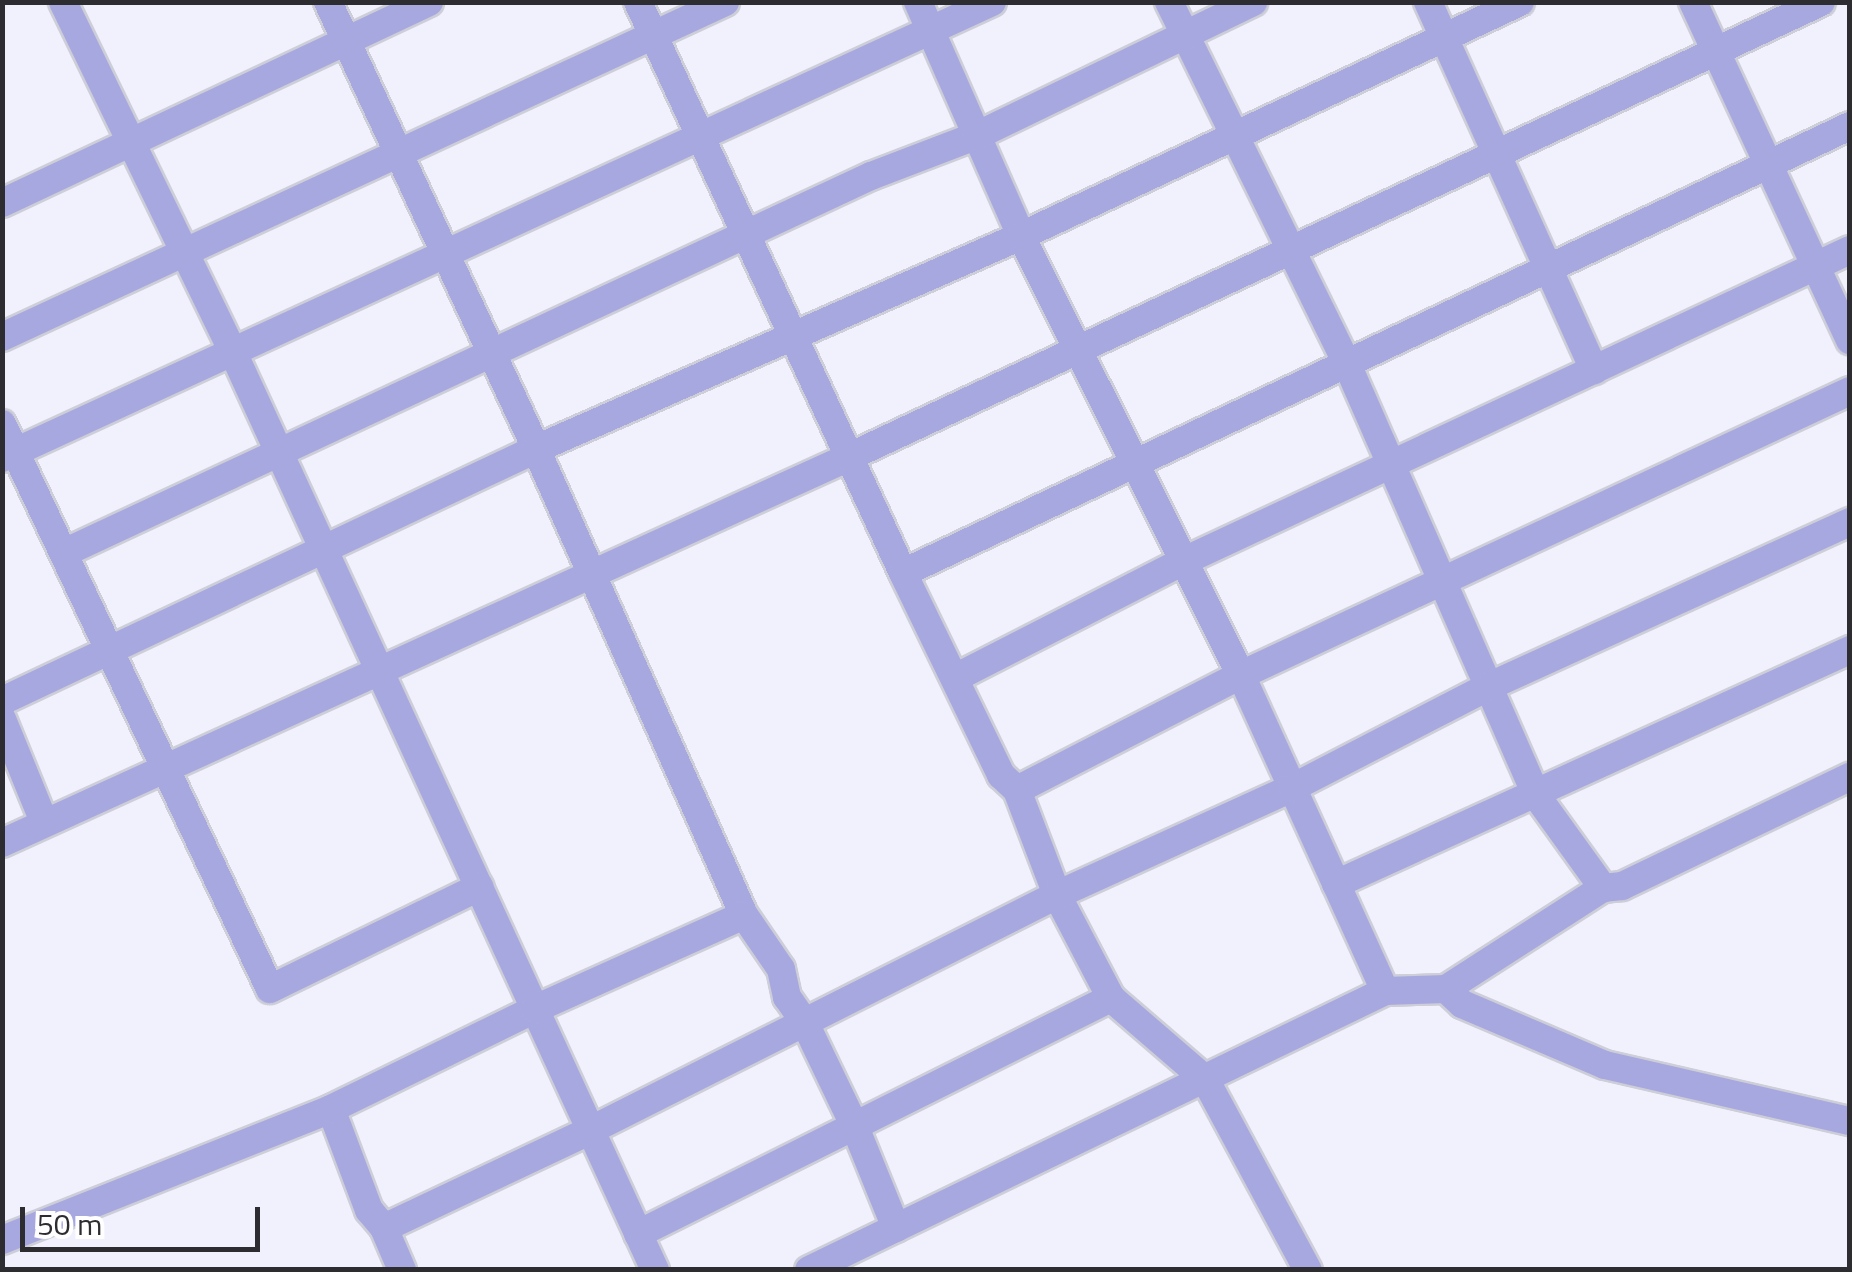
<!DOCTYPE html>
<html>
<head>
<meta charset="utf-8">
<style>
	body { margin:0 }
	#map { position:relative; width:1852px; height:1272px; overflow:hidden; background:#f0f1fd; font-family:"Titillium Web",sans-serif }
	div>[style] { position:absolute }
	.roads { filter:drop-shadow(2px 0 #cdced8) drop-shadow(-2px 0 #cdced8) drop-shadow(0 2px #cdced8) drop-shadow(0 -2px #cdced8) }
	.minor>* { height:28px; margin:-14px; padding:0 14px; transform-origin:14px; border-radius:14px; background:#a8a8e1 }
	.tertiary>* { height:28px; margin:-14px; padding:0 14px; transform-origin:14px; border-radius:14px; background:#a8a8e1 }
	span { translate:-50% -50%; white-space:nowrap; text-align:center; line-height:1.15; -webkit-text-stroke:9px #fff; paint-order:stroke }
	.frame { position:absolute; inset:0; border:5px solid #2d2d31; pointer-events:none }
	.scale { position:absolute; left:20px; top:1207px; width:240px; height:45px; box-sizing:border-box; border:5px solid #2d2d31; border-top:0; padding-left:12px; font-size:30px; line-height:35px; white-space:nowrap; color:#2d2d31; -webkit-text-stroke:8px #fff; paint-order:stroke }
</style>
</head>
<body>
<div id="map">
	<div class="roads">
		<div class="minor">
			<i style="left:63px;top:2px;width:387px;rotate:64.1deg"></i>
			<i style="left:232px;top:350px;width:1013px;rotate:65.31deg"></i>
			<i style="left:328px;top:2px;width:493px;rotate:65deg"></i>
			<i style="left:536px;top:449px;width:510px;rotate:65.95deg"></i>
			<i style="left:744px;top:915px;width:65px;rotate:55.6deg"></i>
			<i style="left:781px;top:969px;width:29px;rotate:78deg"></i>
			<i style="left:787px;top:997px;width:32px;rotate:55deg"></i>
			<i style="left:805px;top:1023px;width:115px;rotate:64.3deg"></i>
			<i style="left:855px;top:1127px;width:109px;rotate:67.9deg"></i>
			<i style="left:638px;top:2px;width:629px;rotate:65.1deg"></i>
			<i style="left:903px;top:573px;width:225px;rotate:64.1deg"></i>
			<i style="left:1001px;top:775px;width:22px;rotate:43deg"></i>
			<i style="left:1017px;top:790px;width:112px;rotate:69.1deg"></i>
			<i style="left:1057px;top:895px;width:116px;rotate:62.3deg"></i>
			<i style="left:1111px;top:998px;width:124px;rotate:40.8deg"></i>
			<i style="left:918px;top:2px;width:256px;rotate:66.2deg"></i>
			<i style="left:1021px;top:236px;width:491px;rotate:63.4deg"></i>
			<i style="left:1241px;top:675px;width:347px;rotate:65.5deg"></i>
			<i style="left:1169px;top:2px;width:403px;rotate:63.8deg"></i>
			<i style="left:1347px;top:364px;width:471px;rotate:66.3deg"></i>
			<i style="left:1536px;top:795px;width:115px;rotate:54.2deg"></i>
			<i style="left:1428px;top:2px;width:404px;rotate:65.7deg"></i>
			<i style="left:1693px;top:2px;width:373px;rotate:65.1deg"></i>
			<i style="left:2px;top:203px;width:472px;rotate:-25.2deg"></i>
			<i style="left:2px;top:337px;width:797px;rotate:-24.86deg"></i>
			<i style="left:2px;top:424px;width:625px;rotate:64.62deg"></i>
			<i style="left:270px;top:989px;width:233px;rotate:-26deg"></i>
			<i style="left:2px;top:458px;width:1090px;rotate:-24.73deg"></i>
			<i style="left:66px;top:552px;width:888px;rotate:-25.04deg"></i>
			<i style="left:871px;top:176px;width:112px;rotate:-20.9deg"></i>
			<i style="left:976px;top:136px;width:308px;rotate:-25.8deg"></i>
			<i style="left:903px;top:573px;width:1047px;rotate:-25.27deg"></i>
			<i style="left:957px;top:677px;width:255px;rotate:-27.1deg"></i>
			<i style="left:1184px;top:561px;width:735px;rotate:-25.03deg"></i>
			<i style="left:2px;top:701px;width:590px;rotate:-25.26deg"></i>
			<i style="left:536px;top:449px;width:530px;rotate:-23.71deg"></i>
			<i style="left:1021px;top:236px;width:551px;rotate:-25.12deg"></i>
			<i style="left:2px;top:719px;width:111px;rotate:67.8deg"></i>
			<i style="left:1017px;top:790px;width:252px;rotate:-27.2deg"></i>
			<i style="left:1241px;top:675px;width:672px;rotate:-25deg"></i>
			<i style="left:2px;top:843px;width:931px;rotate:-24.5deg"></i>
			<i style="left:849px;top:457px;width:1073px;rotate:-25.08deg"></i>
			<i style="left:1336px;top:884px;width:565px;rotate:-24.48deg"></i>
			<i style="left:1446px;top:989px;width:187px;rotate:-32.8deg"></i>
			<i style="left:1603px;top:888px;width:19px;rotate:-6deg"></i>
			<i style="left:1622px;top:886px;width:253px;rotate:-25.6deg"></i>
			<i style="left:331px;top:1109px;width:108px;rotate:69.4deg"></i>
			<i style="left:369px;top:1210px;width:23px;rotate:50deg"></i>
			<i style="left:384px;top:1228px;width:46px;rotate:66.8deg"></i>
			<i style="left:384px;top:1228px;width:231px;rotate:-25.3deg"></i>
			<i style="left:593px;top:1129px;width:520px;rotate:-26.76deg"></i>
			<i style="left:1057px;top:895px;width:258px;rotate:-24.5deg"></i>
			<i style="left:1292px;top:788px;width:223px;rotate:-27.3deg"></i>
			<i style="left:1490px;top:686px;width:396px;rotate:-24.5deg"></i>
			<i style="left:638px;top:1234px;width:529px;rotate:-26.52deg"></i>
			<i style="left:2px;top:1240px;width:354px;rotate:-21.7deg"></i>
			<i style="left:331px;top:1109px;width:227px;rotate:-26.1deg"></i>
			<i style="left:535px;top:1009px;width:229px;rotate:-24.2deg"></i>
		</div>
		<div class="tertiary">
			<i style="left:1205px;top:1079px;width:217px;rotate:61.7deg"></i>
			<i style="left:809px;top:1270px;width:640px;rotate:-25.84deg"></i>
			<i style="left:1385px;top:991px;width:61px;rotate:-1.9deg"></i>
			<i style="left:1446px;top:989px;width:22px;rotate:43deg"></i>
			<i style="left:1462px;top:1004px;width:155px;rotate:23.1deg"></i>
			<i style="left:1605px;top:1065px;width:251px;rotate:12.9deg"></i>
		</div>
	</div>
	<div class="frame"></div>
	<div class="scale">50 m</div>
</div>
</body>
</html>
